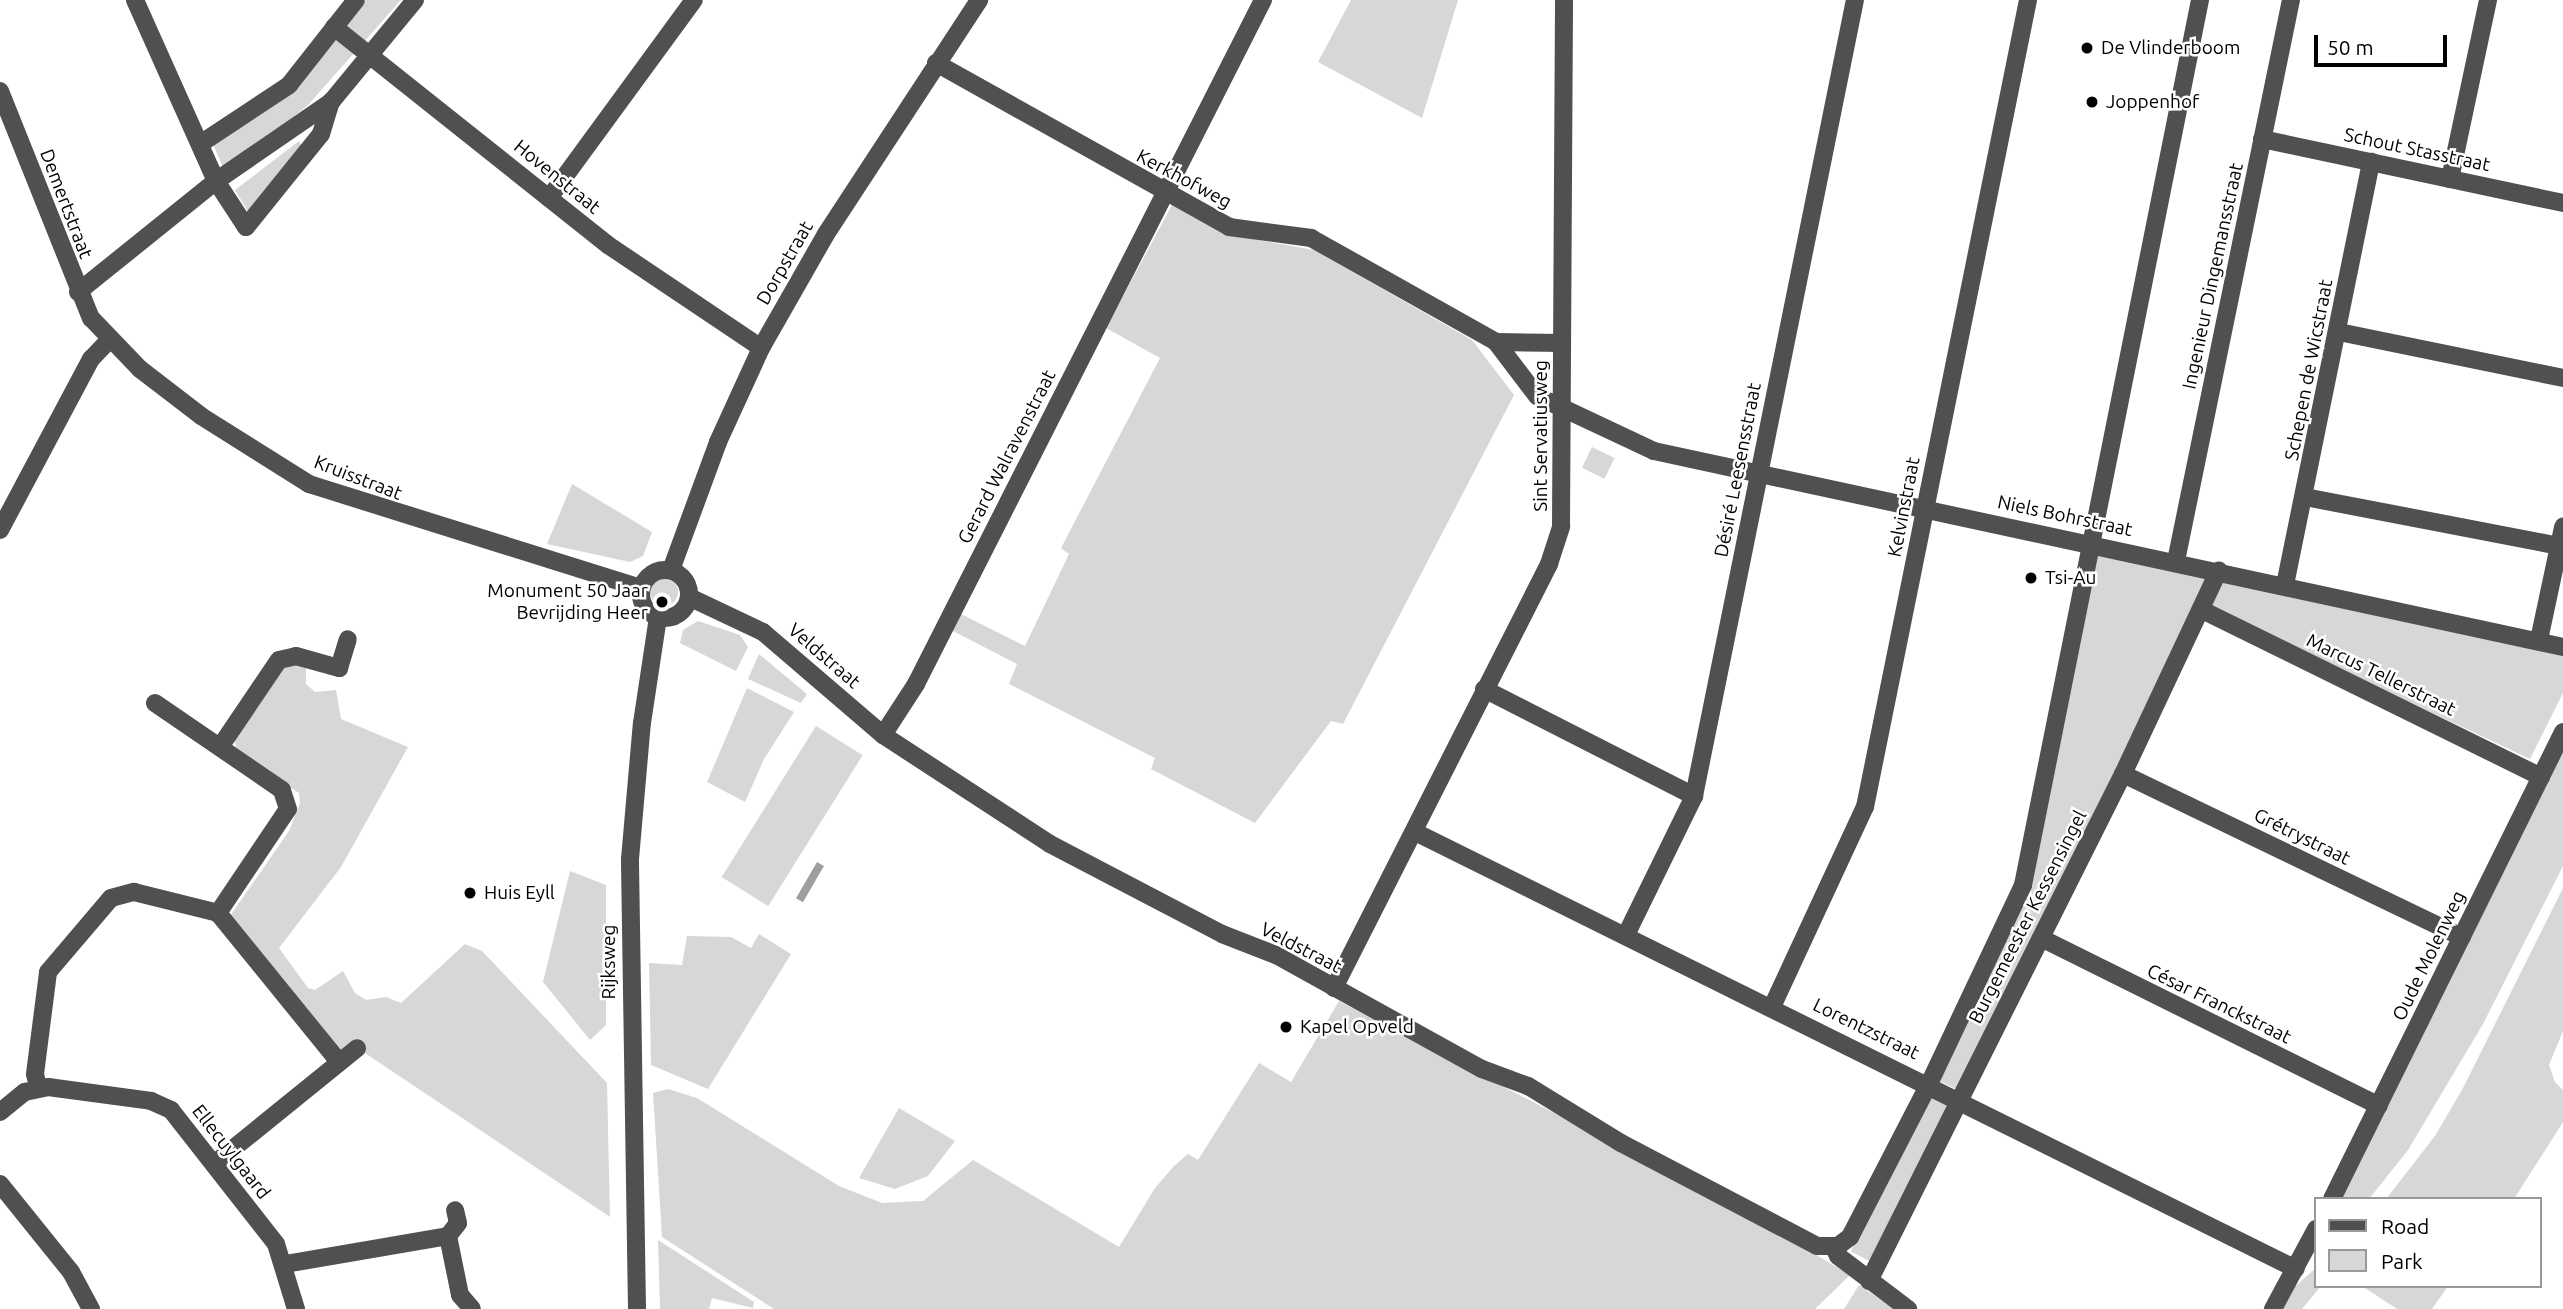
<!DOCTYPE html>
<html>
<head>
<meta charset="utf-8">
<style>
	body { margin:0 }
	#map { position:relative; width:2563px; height:1309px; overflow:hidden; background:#fff; font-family:Ubuntu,sans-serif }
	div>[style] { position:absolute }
	.green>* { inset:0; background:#d7d7d7; transform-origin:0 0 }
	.round { border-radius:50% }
	.water>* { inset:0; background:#9e9e9e; transform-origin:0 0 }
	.minor>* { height:18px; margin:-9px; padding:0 9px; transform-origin:9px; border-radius:9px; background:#505050 }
	.minor>.ring { margin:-9px; padding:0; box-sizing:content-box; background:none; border:18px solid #505050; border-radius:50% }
	.dots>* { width:19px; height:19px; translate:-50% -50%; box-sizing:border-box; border:4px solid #fff; border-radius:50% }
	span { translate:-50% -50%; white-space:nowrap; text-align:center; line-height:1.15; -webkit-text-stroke:5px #fff; paint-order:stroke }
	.poi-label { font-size:19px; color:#000 }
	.left { translate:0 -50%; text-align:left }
	.right { translate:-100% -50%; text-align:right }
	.street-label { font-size:19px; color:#000 }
	.legend { position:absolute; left:2314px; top:1197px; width:228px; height:91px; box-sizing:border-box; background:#fff; border:2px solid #999; margin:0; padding:9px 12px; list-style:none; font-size:21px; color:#000 }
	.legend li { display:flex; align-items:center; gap:14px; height:35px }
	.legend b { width:35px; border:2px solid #999 }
	.scale { position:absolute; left:2314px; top:35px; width:133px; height:32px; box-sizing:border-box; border:4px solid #000; border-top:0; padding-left:9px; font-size:21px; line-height:24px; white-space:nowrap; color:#000; -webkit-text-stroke:5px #fff; paint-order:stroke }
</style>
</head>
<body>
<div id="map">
	<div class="green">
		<i style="clip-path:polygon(366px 0,401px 0,308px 105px,230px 168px,222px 165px,213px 144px,258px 116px,293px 86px)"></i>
		<i style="clip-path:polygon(1351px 0,1458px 0,1422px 118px,1318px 62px)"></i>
		<i style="clip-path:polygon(299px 141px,302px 146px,249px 213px,235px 190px)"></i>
		<i style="clip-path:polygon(1172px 205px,1227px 234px,1314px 250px,1472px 340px,1514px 395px,1343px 724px,1331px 721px,1255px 823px,1151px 769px,1155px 758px,1009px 684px,1017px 664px,951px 630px,959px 613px,1025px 646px,1069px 554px,1061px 548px,1160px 358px,1106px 328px)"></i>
		<i style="left:1592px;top:447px;width:25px;height:23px;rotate:26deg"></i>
		<i style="clip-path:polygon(572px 484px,652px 532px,643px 556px,630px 562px,547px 544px)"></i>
		<i style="clip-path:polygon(2096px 551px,2210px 576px,1958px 1090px,1937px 1080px,2011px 929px)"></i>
		<i class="round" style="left:650px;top:578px;width:28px;height:28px"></i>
		<i style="clip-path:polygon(2223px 579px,2563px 653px,2563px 693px,2530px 759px,2211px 608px)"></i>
		<i style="clip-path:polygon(698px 621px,740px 635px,748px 647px,736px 671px,680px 643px,683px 630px)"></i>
		<i style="clip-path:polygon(759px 654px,807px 694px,801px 703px,748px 679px)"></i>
		<i style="clip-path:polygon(287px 663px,306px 666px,306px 684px,315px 692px,336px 690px,341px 719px,408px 747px,341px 867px,279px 948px,308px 988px,315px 990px,343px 971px,355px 993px,366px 1000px,386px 997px,401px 1003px,465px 944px,482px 951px,607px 1083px,610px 1217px,353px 1045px,339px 1051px,230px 916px,289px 831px,300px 803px,299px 793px,238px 753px,234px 740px)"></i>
		<i style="clip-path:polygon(747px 688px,794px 712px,764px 759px,745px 802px,707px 782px)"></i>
		<i style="left:816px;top:726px;width:55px;height:178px;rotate:32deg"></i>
		<i style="clip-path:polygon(2563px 744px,2563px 866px,2483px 1024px,2408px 1150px,2369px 1199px,2335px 1199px)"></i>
		<i style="clip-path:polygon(570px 871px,606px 885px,606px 1025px,590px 1040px,543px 982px)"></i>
		<i style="clip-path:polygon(2563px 888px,2563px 1031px,2549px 1065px,2555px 1082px,2563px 1090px,2563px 1122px,2514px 1199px,2386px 1199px,2435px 1136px,2463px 1088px)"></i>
		<i style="clip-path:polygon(759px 934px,791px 954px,708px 1089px,651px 1065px,649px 963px,682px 965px,687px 936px,731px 937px,751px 948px)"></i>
		<i style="clip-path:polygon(1339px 1001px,1748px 1214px,1850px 1275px,1815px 1309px,774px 1309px,662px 1237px,653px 1093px,668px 1089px,697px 1098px,839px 1186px,882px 1203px,923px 1201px,973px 1160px,1119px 1247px,1155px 1188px,1174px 1166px,1188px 1154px,1198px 1160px,1259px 1063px,1291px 1082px)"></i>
		<i style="left:1932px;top:1092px;width:22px;height:179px;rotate:27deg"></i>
		<i style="clip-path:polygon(899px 1108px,955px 1141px,928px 1176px,895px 1189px,859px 1178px)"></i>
		<i style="clip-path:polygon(658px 1240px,754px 1302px,753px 1308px,712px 1298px,709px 1309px,660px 1309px)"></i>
		<i style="clip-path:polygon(2316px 1268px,2316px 1286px,2321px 1286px,2302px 1309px,2280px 1309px,2293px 1288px)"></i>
		<i style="clip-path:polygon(1859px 1285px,1894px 1309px,1844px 1309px)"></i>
		<i style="clip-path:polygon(2362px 1286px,2448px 1286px,2432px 1309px,2397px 1309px)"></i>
	</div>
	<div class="water">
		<i style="left:817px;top:862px;width:8px;height:42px;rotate:30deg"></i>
	</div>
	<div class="minor">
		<i style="left:135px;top:0;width:198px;rotate:65.9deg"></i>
		<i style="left:216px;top:181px;width:55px;rotate:56.9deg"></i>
		<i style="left:246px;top:227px;width:119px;rotate:-51.1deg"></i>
		<i style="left:321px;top:134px;width:34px;rotate:-73deg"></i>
		<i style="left:334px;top:27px;width:350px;rotate:38.5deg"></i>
		<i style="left:608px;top:245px;width:184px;rotate:33.9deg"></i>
		<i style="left:936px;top:63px;width:336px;rotate:29.2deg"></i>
		<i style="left:1229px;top:227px;width:83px;rotate:7.6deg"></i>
		<i style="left:1311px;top:238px;width:212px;rotate:29.3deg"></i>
		<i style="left:1496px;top:342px;width:68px;rotate:52.8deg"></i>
		<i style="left:1537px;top:396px;width:129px;rotate:25.2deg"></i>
		<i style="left:1654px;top:451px;width:930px;rotate:12.17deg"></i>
		<i style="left:0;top:91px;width:245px;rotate:68.2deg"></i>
		<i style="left:91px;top:318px;width:71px;rotate:46.1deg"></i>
		<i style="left:140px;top:369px;width:77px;rotate:37.6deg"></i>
		<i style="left:201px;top:416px;width:128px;rotate:32.2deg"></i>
		<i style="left:309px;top:484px;width:348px;rotate:17.4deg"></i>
		<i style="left:2262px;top:139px;width:308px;rotate:12deg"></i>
		<i style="left:200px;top:144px;width:107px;rotate:-33.5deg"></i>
		<i style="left:289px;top:85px;width:108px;rotate:-51.8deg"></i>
		<i style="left:2450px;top:179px;width:183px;rotate:-78deg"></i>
		<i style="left:549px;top:198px;width:245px;rotate:-53.8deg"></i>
		<i style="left:78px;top:292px;width:177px;rotate:-38.8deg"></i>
		<i style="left:216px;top:181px;width:140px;rotate:-34.5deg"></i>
		<i style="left:331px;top:102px;width:132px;rotate:-50.5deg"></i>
		<i style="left:2339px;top:332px;width:229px;rotate:11.6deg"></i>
		<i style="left:1496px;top:342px;width:66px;rotate:0.9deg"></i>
		<i style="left:2305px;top:497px;width:259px;rotate:10.9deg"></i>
		<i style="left:0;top:530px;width:194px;rotate:-62deg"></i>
		<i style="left:91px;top:359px;width:28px;rotate:-46deg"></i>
		<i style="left:2176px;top:561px;width:573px;rotate:-78.42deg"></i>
		<i class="ring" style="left:641px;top:570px;width:30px;height:30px"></i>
		<i style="left:671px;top:570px;width:136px;rotate:-69.8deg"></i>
		<i style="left:718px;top:442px;width:103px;rotate:-65.4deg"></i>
		<i style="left:761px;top:348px;width:131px;rotate:-60.3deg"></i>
		<i style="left:826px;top:234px;width:280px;rotate:-56.8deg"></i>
		<i style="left:2285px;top:585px;width:432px;rotate:-78.5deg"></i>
		<i style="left:689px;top:597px;width:82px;rotate:25.3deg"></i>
		<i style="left:763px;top:632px;width:158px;rotate:40.6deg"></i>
		<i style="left:883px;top:735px;width:199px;rotate:33.1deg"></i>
		<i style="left:1050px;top:844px;width:194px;rotate:27.6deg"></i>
		<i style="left:1222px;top:934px;width:58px;rotate:21.3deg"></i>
		<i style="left:1276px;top:955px;width:235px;rotate:29deg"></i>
		<i style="left:1482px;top:1069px;width:49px;rotate:20.3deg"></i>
		<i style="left:1528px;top:1086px;width:109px;rotate:31.5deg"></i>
		<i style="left:1621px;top:1143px;width:221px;rotate:27.7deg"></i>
		<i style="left:1817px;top:1246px;width:21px"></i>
		<i style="left:1838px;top:1246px;width:15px;rotate:-37deg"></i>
		<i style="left:1850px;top:1237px;width:172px;rotate:-62.7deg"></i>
		<i style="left:1929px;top:1084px;width:220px;rotate:-64.7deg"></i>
		<i style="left:2023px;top:885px;width:903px;rotate:-78.69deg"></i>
		<i style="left:2202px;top:610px;width:378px;rotate:26.2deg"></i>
		<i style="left:2539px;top:640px;width:116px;rotate:-78deg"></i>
		<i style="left:1484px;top:689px;width:236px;rotate:27deg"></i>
		<i style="left:883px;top:735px;width:61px;rotate:-57.1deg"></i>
		<i style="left:916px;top:684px;width:767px;rotate:-63.1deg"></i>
		<i style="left:220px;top:747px;width:105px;rotate:-55.9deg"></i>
		<i style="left:279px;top:660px;width:17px;rotate:-13deg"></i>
		<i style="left:296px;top:656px;width:45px;rotate:15.6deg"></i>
		<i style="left:339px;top:668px;width:30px;rotate:-73deg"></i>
		<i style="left:2123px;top:774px;width:376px;rotate:25.7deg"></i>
		<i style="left:1415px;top:832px;width:983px;rotate:26.38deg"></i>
		<i style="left:218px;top:913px;width:192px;rotate:50.9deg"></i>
		<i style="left:1626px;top:935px;width:155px;rotate:-63.9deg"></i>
		<i style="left:1694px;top:796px;width:812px;rotate:-78.57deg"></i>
		<i style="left:2041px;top:938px;width:377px;rotate:26.4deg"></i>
		<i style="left:1334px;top:988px;width:475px;rotate:-63.1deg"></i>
		<i style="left:1549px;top:564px;width:40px;rotate:-72deg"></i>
		<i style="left:1561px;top:526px;width:526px;rotate:-89.67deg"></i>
		<i style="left:1772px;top:1007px;width:221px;rotate:-65.1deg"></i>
		<i style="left:1865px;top:807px;width:823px;rotate:-78.58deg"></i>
		<i style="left:38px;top:1087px;width:13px;rotate:-103deg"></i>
		<i style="left:35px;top:1074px;width:103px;rotate:-82.7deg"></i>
		<i style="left:48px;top:972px;width:97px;rotate:-49.6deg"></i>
		<i style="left:111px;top:898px;width:24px;rotate:-15deg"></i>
		<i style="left:134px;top:892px;width:87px;rotate:14deg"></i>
		<i style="left:218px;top:913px;width:125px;rotate:-56.1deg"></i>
		<i style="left:288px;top:809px;width:20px;rotate:-108deg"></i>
		<i style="left:282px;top:790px;width:154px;rotate:-145.6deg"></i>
		<i style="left:0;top:1112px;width:32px;rotate:-39deg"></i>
		<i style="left:25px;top:1092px;width:24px;rotate:-12deg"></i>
		<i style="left:48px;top:1087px;width:104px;rotate:7.7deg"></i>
		<i style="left:151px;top:1101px;width:22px;rotate:24deg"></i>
		<i style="left:171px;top:1110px;width:170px;rotate:51.9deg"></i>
		<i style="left:276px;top:1244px;width:68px;rotate:72.9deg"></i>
		<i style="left:214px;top:1164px;width:184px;rotate:-39deg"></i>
		<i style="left:0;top:1184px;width:113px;rotate:51.1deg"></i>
		<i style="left:71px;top:1272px;width:42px;rotate:61.6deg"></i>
		<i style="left:2332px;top:1199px;width:521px;rotate:-63.68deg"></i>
		<i style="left:448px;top:1236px;width:16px;rotate:-52deg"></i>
		<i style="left:458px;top:1223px;width:13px;rotate:-103deg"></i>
		<i style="left:1834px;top:1248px;width:9px;rotate:63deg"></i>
		<i style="left:1838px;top:1256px;width:88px;rotate:37.1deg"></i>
		<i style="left:285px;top:1264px;width:165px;rotate:-9.7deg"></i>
		<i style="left:448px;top:1236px;width:60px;rotate:78.5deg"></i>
		<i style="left:460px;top:1295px;width:18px;rotate:49deg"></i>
		<i style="left:1869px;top:1281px;width:567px;rotate:-63.39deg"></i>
		<i style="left:2123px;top:774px;width:225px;rotate:-64.8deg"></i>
		<i style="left:637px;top:1309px;width:450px;rotate:-90.9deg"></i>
		<i style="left:630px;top:859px;width:137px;rotate:-85deg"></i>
		<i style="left:642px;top:723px;width:107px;rotate:-81.4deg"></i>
		<i style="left:2273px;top:1309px;width:91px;rotate:-61.7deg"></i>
	</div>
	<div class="dots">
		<i style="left:2087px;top:48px;background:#000"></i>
		<i style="left:2092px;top:102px;background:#000"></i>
		<i style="left:2031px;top:578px;background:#000"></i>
		<i style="left:662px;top:602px;background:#000"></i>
		<i style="left:470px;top:893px;background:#000"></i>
		<i style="left:1286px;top:1027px;background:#000"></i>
	</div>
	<div class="poi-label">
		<span class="left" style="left:2101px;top:48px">De Vlinderboom</span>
		<span class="left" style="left:2106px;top:102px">Joppenhof</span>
		<span class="left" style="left:2045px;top:578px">Tsi-Au</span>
		<span class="right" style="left:648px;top:602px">Monument 50 Jaar<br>Bevrijding Heer</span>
		<span class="left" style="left:484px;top:893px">Huis Eyll</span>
		<span class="left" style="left:1300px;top:1027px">Kapel Opveld</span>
	</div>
	<div class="street-label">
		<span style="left:2417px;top:150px;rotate:12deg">Schout Stasstraat</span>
		<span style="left:557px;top:177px;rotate:39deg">Hovenstraat</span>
		<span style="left:1184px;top:179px;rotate:28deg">Kerkhofweg</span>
		<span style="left:66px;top:204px;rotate:69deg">Demertstraat</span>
		<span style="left:785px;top:263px;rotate:-60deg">Dorpstraat</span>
		<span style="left:2213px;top:276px;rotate:-78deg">Ingenieur Dingemansstraat</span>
		<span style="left:2309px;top:370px;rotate:-79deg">Schepen de Wicstraat</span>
		<span style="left:1541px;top:436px;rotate:-90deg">Sint Servatiusweg</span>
		<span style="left:1007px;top:457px;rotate:-63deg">Gerard Walravenstraat</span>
		<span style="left:1738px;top:470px;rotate:-79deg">Désiré Leesensstraat</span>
		<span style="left:358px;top:478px;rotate:21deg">Kruisstraat</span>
		<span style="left:1904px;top:507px;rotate:-79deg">Kelvinstraat</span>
		<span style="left:2065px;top:516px;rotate:12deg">Niels Bohrstraat</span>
		<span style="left:824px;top:656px;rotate:41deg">Veldstraat</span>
		<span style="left:2381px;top:675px;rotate:26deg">Marcus Tellerstraat</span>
		<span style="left:2302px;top:837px;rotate:26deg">Grétrystraat</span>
		<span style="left:2028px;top:917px;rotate:-63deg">Burgemeester Kessensingel</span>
		<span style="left:1301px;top:948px;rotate:27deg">Veldstraat</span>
		<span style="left:2429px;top:956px;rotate:-64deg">Oude Molenweg</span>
		<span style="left:609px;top:962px;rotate:-90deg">Rijksweg</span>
		<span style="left:2219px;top:1004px;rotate:26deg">César Franckstraat</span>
		<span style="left:1866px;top:1029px;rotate:26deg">Lorentzstraat</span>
		<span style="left:231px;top:1152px;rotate:52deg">Ellecuylgaard</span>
	</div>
	<ul class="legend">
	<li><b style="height:9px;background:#505050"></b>Road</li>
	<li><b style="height:19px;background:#d7d7d7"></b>Park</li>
	</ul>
	<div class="scale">50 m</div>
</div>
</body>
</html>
